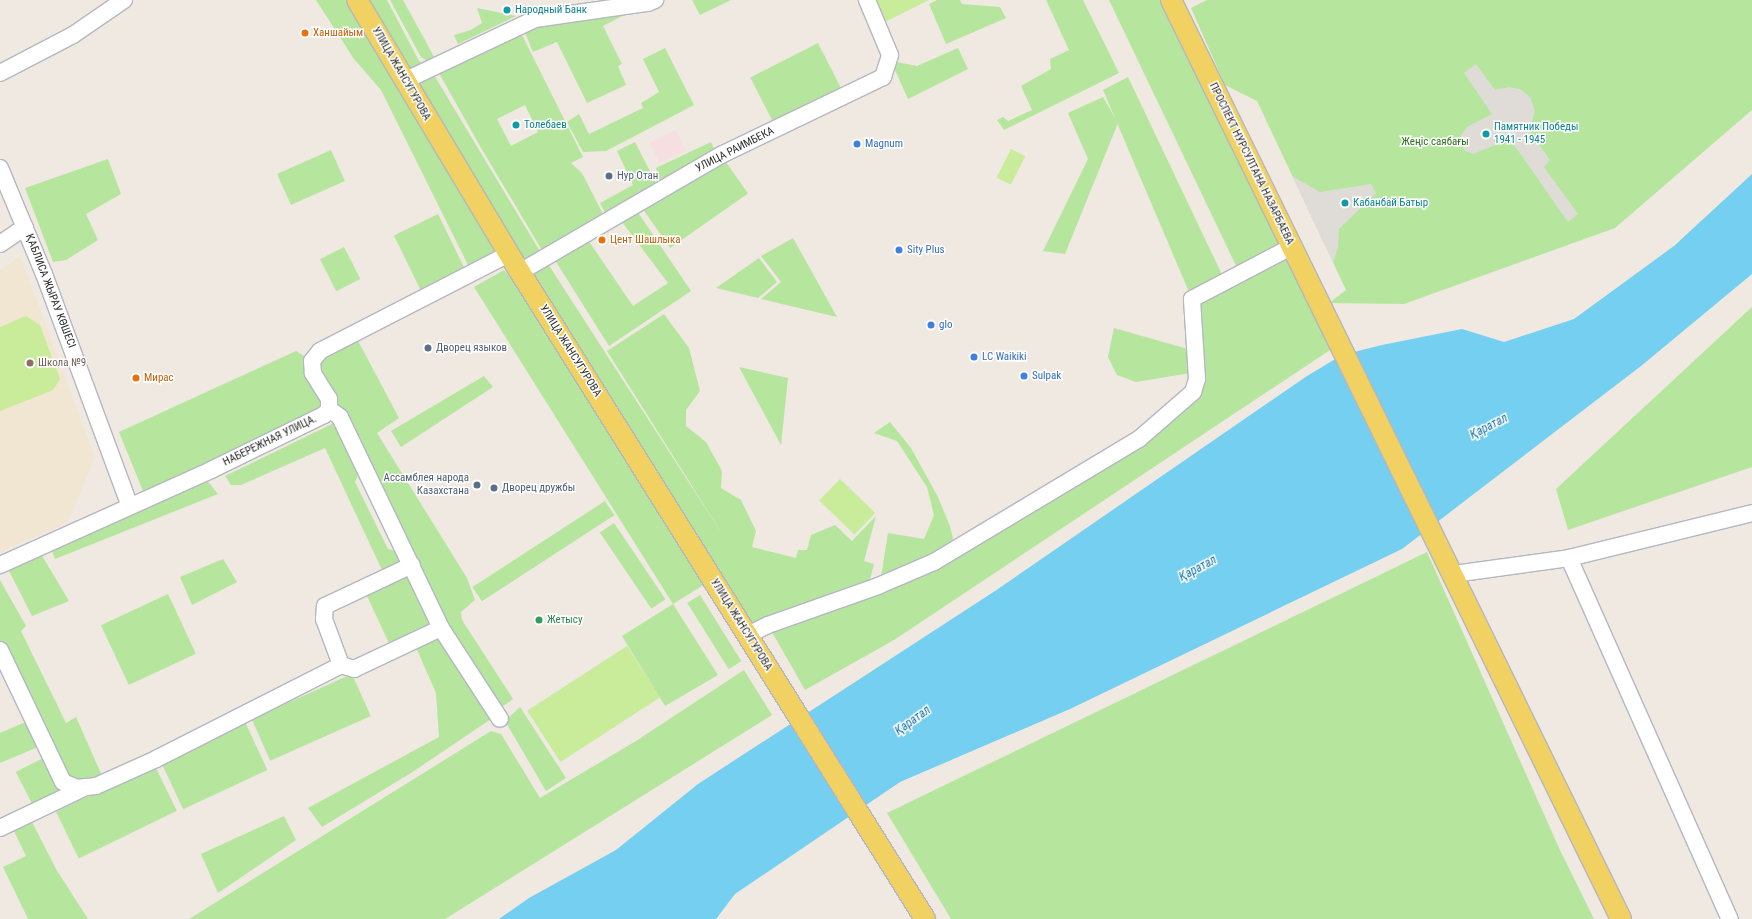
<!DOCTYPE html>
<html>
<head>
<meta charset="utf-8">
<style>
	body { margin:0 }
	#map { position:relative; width:1752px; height:919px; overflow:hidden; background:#efe9e1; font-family:"Roboto Condensed",sans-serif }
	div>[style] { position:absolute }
	.education>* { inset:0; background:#f0e6d1 }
	.medical>* { inset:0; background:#f5dfe0; transform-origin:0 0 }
	.green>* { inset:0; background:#b6e59e; transform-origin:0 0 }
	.pitch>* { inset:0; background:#c9ec9a; transform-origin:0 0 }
	.plaza>* { inset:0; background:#dfdcd8 }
	.water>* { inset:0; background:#75cff0 }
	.roads { filter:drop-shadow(1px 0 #b4b7c1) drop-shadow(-1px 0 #b4b7c1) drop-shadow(0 1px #b4b7c1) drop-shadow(0 -1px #b4b7c1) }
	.minor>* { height:16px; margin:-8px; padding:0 8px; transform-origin:8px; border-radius:8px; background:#fff }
	.major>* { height:20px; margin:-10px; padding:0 10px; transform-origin:10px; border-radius:10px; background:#f2d163 }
	.dots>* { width:11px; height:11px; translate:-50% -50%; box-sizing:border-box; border:2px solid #fff; border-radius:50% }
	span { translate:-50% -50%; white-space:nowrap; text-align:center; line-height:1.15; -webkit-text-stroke:3px #fff; paint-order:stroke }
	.culture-label { font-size:11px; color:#0d838f }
	.left { translate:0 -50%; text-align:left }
	.food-label { font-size:11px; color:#c56008 }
	.street-label { font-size:11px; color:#2e2e2e }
	.park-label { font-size:11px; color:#2c6e1b }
	.shop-label { font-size:11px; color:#366cbe }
	.service-label { font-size:11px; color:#4e5e75 }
	.right { translate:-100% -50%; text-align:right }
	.education-label { font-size:11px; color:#785e54 }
	.leisure-label { font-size:11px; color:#27864d }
	.water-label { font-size:12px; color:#0d6fa3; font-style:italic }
</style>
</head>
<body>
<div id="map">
	<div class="education">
		<i style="clip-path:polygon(20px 256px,95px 457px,68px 522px,0 552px,0 270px)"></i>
	</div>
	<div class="medical">
		<i style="left:676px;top:130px;width:23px;height:29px;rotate:65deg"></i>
	</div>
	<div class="green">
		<i style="clip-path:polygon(316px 0,354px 0,509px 254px,472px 273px,381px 90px,354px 59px)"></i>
		<i style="clip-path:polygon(361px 0,387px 0,419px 61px,428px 65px,541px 253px,726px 540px,607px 351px,664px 314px,689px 348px,700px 391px,686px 410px,686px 426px,706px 442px,722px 471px,721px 488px,741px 500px,756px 531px,752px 547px,796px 558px,798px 550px,807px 550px,811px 535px,835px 525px,852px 541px,876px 516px,864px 561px,874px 564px,869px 583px,774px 614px,751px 631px)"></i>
		<i style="clip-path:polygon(evenodd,390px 0,403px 0,438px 64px,518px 27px,583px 157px,571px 163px,582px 173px,607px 222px,546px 257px,480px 146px,435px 66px,421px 57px,390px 0,525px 105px,538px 132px,511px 146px,497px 119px,525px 105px)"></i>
		<i style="clip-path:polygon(692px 0,731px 0,700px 15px)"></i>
		<i style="clip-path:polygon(937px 0,960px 0,962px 4px,1000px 7px,1006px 18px,946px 44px,929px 4px)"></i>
		<i style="clip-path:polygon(1046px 0,1083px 0,1119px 73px,1004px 130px,997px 120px,1003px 117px,1008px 121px,1032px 110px,1021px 86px,1051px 69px,1050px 59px,1069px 50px)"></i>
		<i style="clip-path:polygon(1109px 0,1171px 0,1330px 350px,894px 640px,805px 690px,768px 625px,878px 586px,1104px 460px,1190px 394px,1192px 299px,1103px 90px,1128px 77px,1225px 281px,1240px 274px)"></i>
		<i style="clip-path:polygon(1207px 0,1752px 0,1752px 110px,1615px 228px,1404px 304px,1329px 303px,1346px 290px,1257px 101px,1225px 85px,1191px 8px)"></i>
		<i style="clip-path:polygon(477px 8px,516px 16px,458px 44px,454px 35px,471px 30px,482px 23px)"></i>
		<i style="clip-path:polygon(638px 8px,603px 26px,622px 64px,618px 66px,626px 85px,587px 103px,557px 42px,533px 52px,523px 28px)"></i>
		<i style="left:818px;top:43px;width:51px;height:76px;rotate:63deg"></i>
		<i style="clip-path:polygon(665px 48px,694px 105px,606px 151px,583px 152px,567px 122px,579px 114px,589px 134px,643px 108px,641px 103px,659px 92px,643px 59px)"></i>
		<i style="clip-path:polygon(958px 48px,968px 69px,908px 99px,891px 61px,917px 66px)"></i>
		<i style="clip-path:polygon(1103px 97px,1118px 123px,1065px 254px,1043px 251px,1088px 159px,1068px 113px)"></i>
		<i style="clip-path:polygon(635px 142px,658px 187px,608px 218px,600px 203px,633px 185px,617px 151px)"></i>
		<i style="clip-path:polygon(711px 142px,716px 153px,661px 184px,656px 168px)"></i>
		<i style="left:331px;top:150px;width:34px;height:59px;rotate:66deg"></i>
		<i style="left:721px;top:155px;width:47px;height:95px;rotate:55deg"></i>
		<i style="clip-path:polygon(108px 159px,121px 194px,86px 214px,98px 240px,66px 260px,53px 262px,25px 188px)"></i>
		<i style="clip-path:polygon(637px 211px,691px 291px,609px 346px,553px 257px,588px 240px,633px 306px,668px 283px,622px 222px)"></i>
		<i style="left:438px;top:214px;width:62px;height:49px;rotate:64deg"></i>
		<i style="clip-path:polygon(793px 238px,837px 317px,761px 299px,781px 282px,761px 256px)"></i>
		<i style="left:344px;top:247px;width:36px;height:27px;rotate:63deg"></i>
		<i style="clip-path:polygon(759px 258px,777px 282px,758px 298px,716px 288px)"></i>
		<i style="clip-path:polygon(504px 270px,589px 381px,713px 579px,673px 604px,718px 675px,665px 706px,622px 636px,673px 604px,474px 287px)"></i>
		<i style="clip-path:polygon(1752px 307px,1752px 467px,1568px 530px,1556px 489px)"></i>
		<i style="clip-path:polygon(1114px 328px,1188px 349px,1191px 373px,1136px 382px,1117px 375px,1108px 357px)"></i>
		<i style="clip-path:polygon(356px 337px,399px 418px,377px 433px,467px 578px,475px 600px,461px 612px,462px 620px,513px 699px,499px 709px,447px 625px,318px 363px,328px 350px)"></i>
		<i style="clip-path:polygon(296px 351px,312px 361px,329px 409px,266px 443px,143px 491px,119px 432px)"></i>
		<i style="clip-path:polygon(739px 367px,788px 378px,781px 445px)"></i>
		<i style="clip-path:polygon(484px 376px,493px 387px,401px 447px,391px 431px)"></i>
		<i style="clip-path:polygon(336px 422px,360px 471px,355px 482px,388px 549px,403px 553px,403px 559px,398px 565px,382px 570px,325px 448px,241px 485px,231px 485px,225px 476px)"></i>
		<i style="clip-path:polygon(890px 422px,911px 448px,938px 497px,950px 526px,953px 539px,938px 555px,881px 577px,888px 533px,924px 539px,934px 515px,927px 487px,897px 441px,874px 433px)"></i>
		<i style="clip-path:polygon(205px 478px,218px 494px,55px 559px,51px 548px)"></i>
		<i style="left:605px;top:501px;width:17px;height:158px;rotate:57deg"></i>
		<i style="left:614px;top:523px;width:92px;height:17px;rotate:56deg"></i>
		<i style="clip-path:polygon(1427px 552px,1559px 848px,1594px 919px,951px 919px,887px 813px)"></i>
		<i style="clip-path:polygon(41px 554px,69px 601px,32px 616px,8px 569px)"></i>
		<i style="clip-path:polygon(223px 559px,237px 582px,192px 605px,180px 577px)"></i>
		<i style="left:409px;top:570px;width:61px;height:49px;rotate:65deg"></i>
		<i style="clip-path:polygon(0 580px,26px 626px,21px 631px,66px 723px,76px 717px,103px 778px,81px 782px,64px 777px,0 643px)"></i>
		<i style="left:168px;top:594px;width:66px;height:74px;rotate:65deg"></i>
		<i style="left:700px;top:595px;width:78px;height:15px;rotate:58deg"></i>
		<i style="clip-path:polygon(439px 635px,494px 717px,411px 773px,322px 827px,308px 808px,439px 737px,436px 693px,415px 645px)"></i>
		<i style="clip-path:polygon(744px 670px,772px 715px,445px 919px,189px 919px,491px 731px,501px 734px,540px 798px,636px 741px)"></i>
		<i style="left:352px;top:674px;width:46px;height:110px;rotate:66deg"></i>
		<i style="clip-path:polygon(520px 707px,566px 778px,546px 791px,505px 721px)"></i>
		<i style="clip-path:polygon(28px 721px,38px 747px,0 763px,0 733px)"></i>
		<i style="left:245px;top:722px;width:53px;height:93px;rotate:65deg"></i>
		<i style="left:47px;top:756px;width:40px;height:35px;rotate:63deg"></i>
		<i style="left:154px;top:764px;width:52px;height:109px;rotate:64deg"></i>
		<i style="clip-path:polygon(284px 816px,296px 840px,218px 893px,201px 854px)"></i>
		<i style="clip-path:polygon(30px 818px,56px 869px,88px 919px,28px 919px,3px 867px,26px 856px,13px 829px)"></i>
	</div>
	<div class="pitch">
		<i style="clip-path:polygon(874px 0,929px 0,885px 22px)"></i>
		<i style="left:1011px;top:149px;width:16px;height:32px;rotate:27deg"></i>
		<i style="clip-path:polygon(26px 316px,40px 325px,60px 379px,53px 390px,0 411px,0 327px)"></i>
		<i style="left:840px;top:479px;width:49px;height:30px;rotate:44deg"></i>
		<i style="left:627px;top:646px;width:61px;height:119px;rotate:57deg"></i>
	</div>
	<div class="plaza">
		<i style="clip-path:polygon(1476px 64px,1495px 90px,1509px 87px,1520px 89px,1530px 97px,1535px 111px,1529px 131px,1550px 160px,1544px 167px,1578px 214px,1568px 222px,1510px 139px,1473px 154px,1465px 151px,1461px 145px,1460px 137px,1467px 127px,1492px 114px,1464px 73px)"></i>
		<i style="clip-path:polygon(1292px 176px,1320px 192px,1371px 184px,1376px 193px,1339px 229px,1338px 248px,1333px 262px)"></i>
	</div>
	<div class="water">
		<i style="clip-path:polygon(1752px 174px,1752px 274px,1641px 366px,1402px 549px,1070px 709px,900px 782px,735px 894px,716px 919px,499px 919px,529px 898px,616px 850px,698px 784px,995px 591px,1307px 376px,1342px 355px,1382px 345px,1462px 329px,1504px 342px,1574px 319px,1674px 246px)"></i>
	</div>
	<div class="roads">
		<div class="minor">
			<i style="left:0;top:73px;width:82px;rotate:-27.5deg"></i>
			<i style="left:73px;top:35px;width:62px;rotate:-34.5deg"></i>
			<i style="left:404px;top:81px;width:145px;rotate:-25.3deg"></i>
			<i style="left:535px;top:19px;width:114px;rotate:-8.1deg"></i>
			<i style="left:648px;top:3px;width:8px;rotate:-23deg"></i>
			<i style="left:0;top:168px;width:115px;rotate:67.5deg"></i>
			<i style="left:44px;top:274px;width:247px;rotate:69.7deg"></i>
			<i style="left:0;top:244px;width:30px;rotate:-34deg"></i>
			<i style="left:520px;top:272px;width:233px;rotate:-30.2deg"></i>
			<i style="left:721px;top:155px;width:180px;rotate:-25.7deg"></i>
			<i style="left:883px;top:77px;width:23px;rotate:-72deg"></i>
			<i style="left:890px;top:55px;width:60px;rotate:-112.7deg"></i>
			<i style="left:1569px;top:558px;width:395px;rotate:66deg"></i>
			<i style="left:0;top:565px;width:231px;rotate:-24.2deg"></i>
			<i style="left:211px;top:470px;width:126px;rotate:-26deg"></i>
			<i style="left:324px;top:415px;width:8px;rotate:-50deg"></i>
			<i style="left:329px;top:409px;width:10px;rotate:-90deg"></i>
			<i style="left:329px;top:399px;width:31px;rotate:-122deg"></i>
			<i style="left:313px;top:373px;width:12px;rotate:-95deg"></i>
			<i style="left:312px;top:361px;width:13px;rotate:-51deg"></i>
			<i style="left:320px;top:351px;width:212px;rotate:-27.2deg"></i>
			<i style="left:1454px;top:574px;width:116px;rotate:-7.9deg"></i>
			<i style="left:1569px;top:558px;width:188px;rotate:-13.8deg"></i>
			<i style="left:441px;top:628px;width:108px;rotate:57deg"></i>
			<i style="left:748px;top:635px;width:22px;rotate:-27deg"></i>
			<i style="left:768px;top:625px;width:117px;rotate:-19.5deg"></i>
			<i style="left:878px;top:586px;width:61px;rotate:-23.2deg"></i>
			<i style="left:934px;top:562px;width:239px;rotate:-31deg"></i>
			<i style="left:1139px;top:439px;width:72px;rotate:-41deg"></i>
			<i style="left:1193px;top:392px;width:14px;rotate:-73deg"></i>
			<i style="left:1197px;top:379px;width:80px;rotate:-93.6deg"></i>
			<i style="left:1192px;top:299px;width:112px;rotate:-27.7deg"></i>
			<i style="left:0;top:650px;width:146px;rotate:64.5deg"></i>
			<i style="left:63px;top:782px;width:15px;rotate:23deg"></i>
			<i style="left:77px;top:788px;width:19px;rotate:-6deg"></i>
			<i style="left:96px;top:786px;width:66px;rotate:-24.2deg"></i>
			<i style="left:156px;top:759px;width:208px;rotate:-26.9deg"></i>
			<i style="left:341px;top:665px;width:14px;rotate:17deg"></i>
			<i style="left:354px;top:669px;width:96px;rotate:-25.2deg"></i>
			<i style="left:441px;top:628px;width:234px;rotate:-115.6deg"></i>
			<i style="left:340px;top:417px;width:14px;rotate:-144deg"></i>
			<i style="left:341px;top:665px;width:49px;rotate:-110.3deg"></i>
			<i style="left:324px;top:619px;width:13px;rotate:-86deg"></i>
			<i style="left:325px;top:606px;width:96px;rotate:-25.2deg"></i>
			<i style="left:0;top:828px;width:95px;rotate:-25.5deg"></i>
		</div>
		<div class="major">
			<i style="left:357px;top:0;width:317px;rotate:59.1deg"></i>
			<i style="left:520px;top:272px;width:763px;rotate:57.95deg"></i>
			<i style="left:1171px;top:0;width:1023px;rotate:63.91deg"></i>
		</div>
	</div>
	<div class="dots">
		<i style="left:507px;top:10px;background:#0f9aa8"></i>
		<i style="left:305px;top:33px;background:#e8710a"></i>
		<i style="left:516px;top:125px;background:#0f9aa8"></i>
		<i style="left:1486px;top:134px;background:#0f9aa8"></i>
		<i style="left:857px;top:144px;background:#3f7fe0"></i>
		<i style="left:609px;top:176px;background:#5c6f8a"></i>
		<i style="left:1345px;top:203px;background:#0f9aa8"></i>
		<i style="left:602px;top:240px;background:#e8710a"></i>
		<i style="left:899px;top:250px;background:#3f7fe0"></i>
		<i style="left:931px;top:325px;background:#3f7fe0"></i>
		<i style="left:428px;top:348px;background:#5c6f8a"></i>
		<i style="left:974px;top:357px;background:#3f7fe0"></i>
		<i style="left:30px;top:363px;background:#8d6e63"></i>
		<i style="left:1024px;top:376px;background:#3f7fe0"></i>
		<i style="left:136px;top:378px;background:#e8710a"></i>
		<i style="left:477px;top:485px;background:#5c6f8a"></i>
		<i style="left:494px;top:488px;background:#5c6f8a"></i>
		<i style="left:539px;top:620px;background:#2e9e5b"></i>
	</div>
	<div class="culture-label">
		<span class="left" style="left:515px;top:10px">Народный Банк</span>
		<span class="left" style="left:524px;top:125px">Толебаев</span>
		<span class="left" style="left:1494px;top:134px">Памятник Победы<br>1941 - 1945</span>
		<span class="left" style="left:1353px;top:203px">Кабанбай Батыр</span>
	</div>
	<div class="food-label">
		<span class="left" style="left:313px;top:33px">Ханшайым</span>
		<span class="left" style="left:610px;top:240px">Цент Шашлыка</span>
		<span class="left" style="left:144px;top:378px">Мирас</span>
	</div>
	<div class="street-label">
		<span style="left:401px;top:74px;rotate:60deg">УЛИЦА ЖАНСУГУРОВА</span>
		<span style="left:735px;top:150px;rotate:-27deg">УЛИЦА РАИМБЕКА</span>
		<span style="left:1251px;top:164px;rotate:64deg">ПРОСПЕКТ НУРСУЛТАНА НАЗАРБАЕВА</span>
		<span style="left:50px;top:291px;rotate:69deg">ҚАБЛИСА ЖЫРАУ КӨШЕСІ</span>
		<span style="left:570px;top:351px;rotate:58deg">УЛИЦА ЖАНСУГУРОВА</span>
		<span style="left:270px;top:441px;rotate:-26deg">НАБЕРЕЖНАЯ УЛИЦА.</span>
		<span style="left:741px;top:625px;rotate:58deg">УЛИЦА ЖАНСУГУРОВА</span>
	</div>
	<div class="park-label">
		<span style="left:1435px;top:142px">Жеңіс саябағы</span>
	</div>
	<div class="shop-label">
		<span class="left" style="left:865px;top:144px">Magnum</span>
		<span class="left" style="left:907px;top:250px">Sity Plus</span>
		<span class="left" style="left:939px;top:325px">glo</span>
		<span class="left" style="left:982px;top:357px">LC Waikiki</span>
		<span class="left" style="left:1032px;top:376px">Sulpak</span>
	</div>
	<div class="service-label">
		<span class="left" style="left:617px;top:176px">Нур Отан</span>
		<span class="left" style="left:436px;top:348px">Дворец языков</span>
		<span class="right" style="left:469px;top:485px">Ассамблея народа<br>Казахстана</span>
		<span class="left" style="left:502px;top:488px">Дворец дружбы</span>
	</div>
	<div class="education-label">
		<span class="left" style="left:38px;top:363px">Школа №9</span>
	</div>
	<div class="leisure-label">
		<span class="left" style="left:547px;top:620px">Жетысу</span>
	</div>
	<div class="water-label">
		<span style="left:1489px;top:427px;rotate:-27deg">Қаратал</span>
		<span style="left:1198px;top:569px;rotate:-28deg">Қаратал</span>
		<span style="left:913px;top:721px;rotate:-36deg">Қаратал</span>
	</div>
</div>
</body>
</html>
